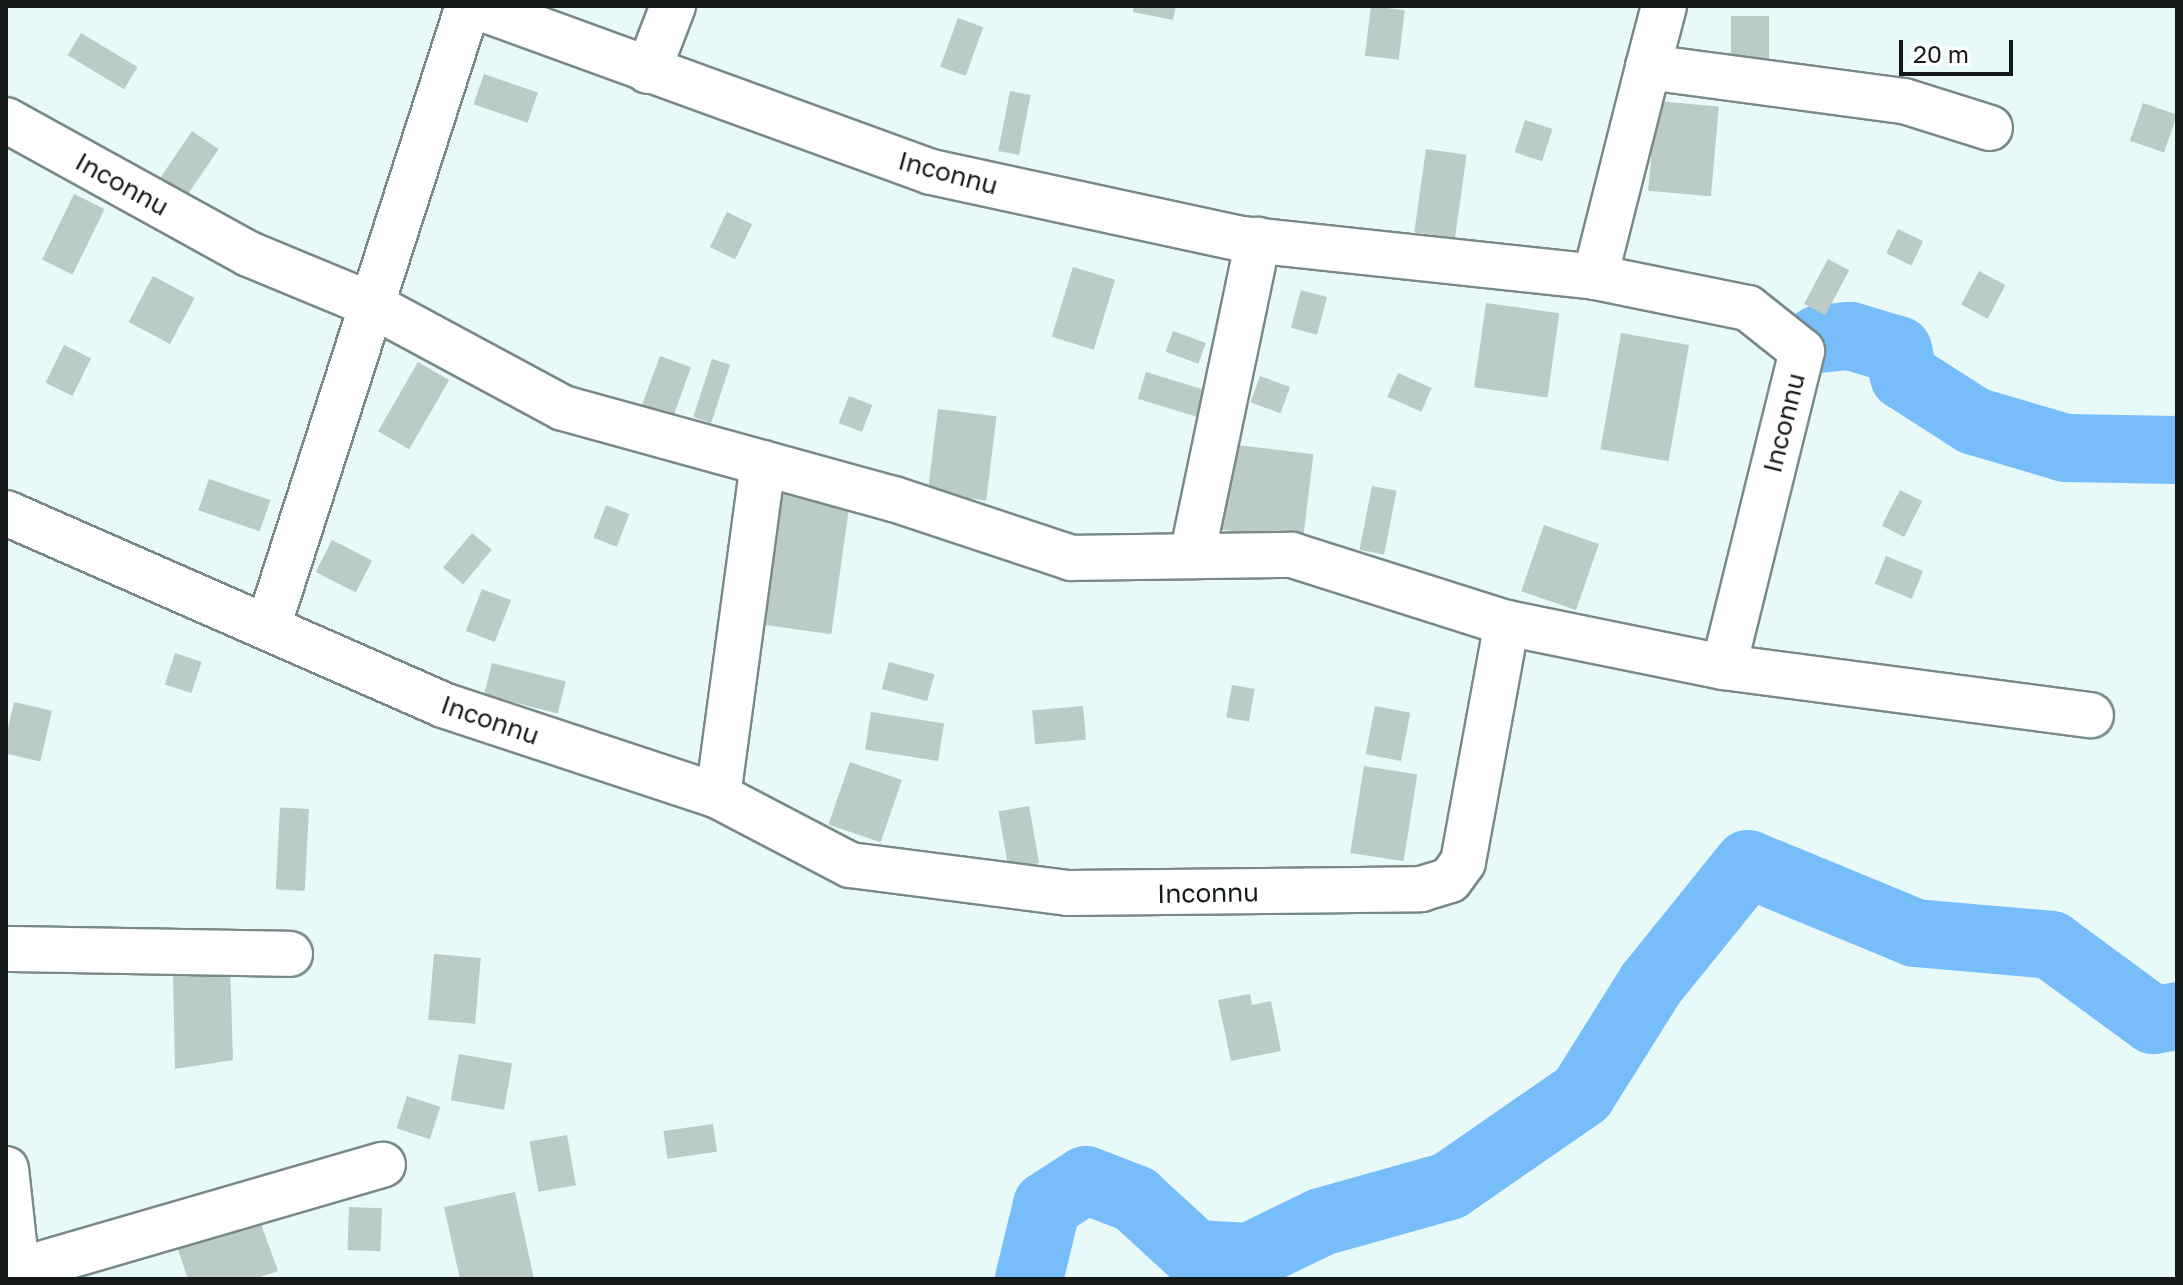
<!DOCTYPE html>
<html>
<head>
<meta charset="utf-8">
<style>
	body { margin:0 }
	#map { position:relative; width:2183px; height:1285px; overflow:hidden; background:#e7f9f9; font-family:"Golos Text",sans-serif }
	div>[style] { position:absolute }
	.river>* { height:68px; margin:-34px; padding:0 34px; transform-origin:34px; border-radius:34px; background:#76bdf9 }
	.building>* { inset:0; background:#bbcbc5; transform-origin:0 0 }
	.roads { filter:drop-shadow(2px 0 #798989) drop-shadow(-2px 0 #798989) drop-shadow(0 2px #798989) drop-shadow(0 -2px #798989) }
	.minor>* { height:44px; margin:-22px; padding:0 22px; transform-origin:22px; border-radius:22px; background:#fff }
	span { translate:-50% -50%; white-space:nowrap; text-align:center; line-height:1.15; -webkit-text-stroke:7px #fff; paint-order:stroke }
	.street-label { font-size:26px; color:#141a1a }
	.frame { position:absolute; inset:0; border:8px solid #141a1a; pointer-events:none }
	.scale { position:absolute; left:1899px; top:40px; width:114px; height:36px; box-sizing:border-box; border:4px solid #141a1a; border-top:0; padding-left:10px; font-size:24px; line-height:28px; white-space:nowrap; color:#141a1a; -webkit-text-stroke:6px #fff; paint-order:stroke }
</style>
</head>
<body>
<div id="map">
	<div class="river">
		<i style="left:1819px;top:339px;width:31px;rotate:-6deg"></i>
		<i style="left:1850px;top:336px;width:50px;rotate:16.3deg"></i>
		<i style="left:1898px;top:350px;width:27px;rotate:77deg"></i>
		<i style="left:1904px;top:376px;width:83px;rotate:32.7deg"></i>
		<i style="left:1974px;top:421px;width:96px;rotate:16.4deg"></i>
		<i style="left:2066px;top:448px;width:111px;rotate:1deg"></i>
		<i style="left:1029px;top:1279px;width:76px;rotate:-76.3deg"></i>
		<i style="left:1047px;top:1205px;width:46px;rotate:-32.7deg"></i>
		<i style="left:1086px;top:1180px;width:53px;rotate:21.2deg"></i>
		<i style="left:1135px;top:1199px;width:81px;rotate:42.5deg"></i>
		<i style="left:1195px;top:1254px;width:54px;rotate:3.2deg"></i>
		<i style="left:1249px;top:1257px;width:80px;rotate:-25.9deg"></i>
		<i style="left:1321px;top:1222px;width:133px;rotate:-15.7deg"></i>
		<i style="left:1449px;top:1186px;width:162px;rotate:-34.7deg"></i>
		<i style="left:1582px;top:1094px;width:130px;rotate:-57.9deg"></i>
		<i style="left:1651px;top:984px;width:154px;rotate:-51.1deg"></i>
		<i style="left:1748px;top:864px;width:181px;rotate:22.4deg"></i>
		<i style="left:1915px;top:933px;width:137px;rotate:5deg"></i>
		<i style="left:2051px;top:945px;width:127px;rotate:36.3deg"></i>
		<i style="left:2153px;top:1020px;width:24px;rotate:-9deg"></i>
	</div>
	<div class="building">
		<i style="clip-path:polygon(1134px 6px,1176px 6px,1173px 20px,1133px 12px)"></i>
		<i style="left:1371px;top:6px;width:34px;height:50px;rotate:7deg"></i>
		<i style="left:1731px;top:16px;width:38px;height:49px"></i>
		<i style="left:958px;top:18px;width:27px;height:52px;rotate:20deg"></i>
		<i style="left:81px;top:33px;width:66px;height:26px;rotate:31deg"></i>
		<i style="left:484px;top:74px;width:57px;height:32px;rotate:19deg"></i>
		<i style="left:1010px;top:91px;width:21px;height:61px;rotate:11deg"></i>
		<i style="left:1656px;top:101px;width:63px;height:90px;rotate:5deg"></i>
		<i style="left:2143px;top:103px;width:36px;height:40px;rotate:19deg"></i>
		<i style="left:1525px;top:120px;width:29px;height:34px;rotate:18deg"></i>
		<i style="left:192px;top:131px;width:32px;height:64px;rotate:34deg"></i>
		<i style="left:1426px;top:149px;width:41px;height:84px;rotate:8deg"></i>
		<i style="left:74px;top:194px;width:34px;height:73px;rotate:26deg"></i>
		<i style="left:727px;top:212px;width:28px;height:39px;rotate:26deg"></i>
		<i style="left:1898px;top:229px;width:28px;height:27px;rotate:26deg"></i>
		<i style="left:1828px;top:259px;width:24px;height:51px;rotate:28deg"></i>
		<i style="left:1073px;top:267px;width:44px;height:73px;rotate:17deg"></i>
		<i style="left:1979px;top:271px;width:30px;height:38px;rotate:28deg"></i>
		<i style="left:153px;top:276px;width:47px;height:52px;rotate:28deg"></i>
		<i style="left:1301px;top:290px;width:27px;height:39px;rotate:15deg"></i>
		<i style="left:1486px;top:303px;width:74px;height:85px;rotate:8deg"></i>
		<i style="left:1173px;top:331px;width:35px;height:22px;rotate:20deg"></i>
		<i style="left:1621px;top:333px;width:69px;height:118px;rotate:10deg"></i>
		<i style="left:64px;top:345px;width:30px;height:42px;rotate:26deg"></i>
		<i style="left:660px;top:356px;width:33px;height:52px;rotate:20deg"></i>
		<i style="left:712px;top:359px;width:19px;height:61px;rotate:18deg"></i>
		<i style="left:418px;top:362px;width:36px;height:80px;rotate:30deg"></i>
		<i style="left:1146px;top:372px;width:65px;height:28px;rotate:17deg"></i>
		<i style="left:1398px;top:373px;width:37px;height:26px;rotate:24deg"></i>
		<i style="left:1260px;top:376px;width:32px;height:28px;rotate:20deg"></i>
		<i style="left:849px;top:396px;width:25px;height:29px;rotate:21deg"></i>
		<i style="left:938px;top:409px;width:59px;height:85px;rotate:7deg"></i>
		<i style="left:1229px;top:444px;width:85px;height:86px;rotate:7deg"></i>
		<i style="left:209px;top:479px;width:65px;height:33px;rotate:19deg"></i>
		<i style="left:1372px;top:486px;width:25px;height:65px;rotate:11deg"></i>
		<i style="left:783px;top:489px;width:68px;height:137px;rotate:8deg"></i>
		<i style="left:1900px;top:490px;width:25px;height:40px;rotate:27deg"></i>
		<i style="left:606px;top:505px;width:25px;height:35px;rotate:21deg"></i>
		<i style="left:1544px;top:525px;width:58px;height:70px;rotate:19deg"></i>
		<i style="left:472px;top:533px;width:26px;height:45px;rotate:40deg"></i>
		<i style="left:332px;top:540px;width:45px;height:36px;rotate:27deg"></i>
		<i style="left:1886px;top:556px;width:40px;height:30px;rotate:22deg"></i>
		<i style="left:482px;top:589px;width:31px;height:45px;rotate:21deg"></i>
		<i style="left:175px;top:653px;width:28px;height:33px;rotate:18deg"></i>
		<i style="left:889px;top:662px;width:47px;height:28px;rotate:15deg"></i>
		<i style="left:492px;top:663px;width:76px;height:33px;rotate:14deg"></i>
		<i style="left:1232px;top:685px;width:23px;height:33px;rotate:10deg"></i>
		<i style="left:14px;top:702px;width:39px;height:52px;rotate:13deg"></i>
		<i style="left:1083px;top:706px;width:34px;height:51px;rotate:85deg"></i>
		<i style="left:1375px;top:706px;width:36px;height:49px;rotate:11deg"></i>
		<i style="left:871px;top:712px;width:74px;height:38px;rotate:9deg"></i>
		<i style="left:850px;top:762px;width:55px;height:66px;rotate:19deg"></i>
		<i style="left:1364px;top:766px;width:54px;height:88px;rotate:9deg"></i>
		<i style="left:1029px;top:806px;width:58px;height:31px;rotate:80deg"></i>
		<i style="left:309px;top:809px;width:82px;height:29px;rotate:93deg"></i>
		<i style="left:434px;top:954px;width:47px;height:66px;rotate:5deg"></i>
		<i style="clip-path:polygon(230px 964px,233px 1060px,175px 1069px,173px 973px)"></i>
		<i style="clip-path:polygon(1250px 994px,1252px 1005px,1271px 1001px,1281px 1051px,1231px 1061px,1218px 1000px)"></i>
		<i style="left:459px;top:1054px;width:54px;height:47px;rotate:10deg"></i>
		<i style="left:407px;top:1096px;width:35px;height:34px;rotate:18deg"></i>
		<i style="left:713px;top:1124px;width:28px;height:50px;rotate:82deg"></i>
		<i style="left:567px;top:1135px;width:51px;height:38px;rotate:80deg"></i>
		<i style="clip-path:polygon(515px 1192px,534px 1279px,460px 1279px,444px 1207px)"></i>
		<i style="left:349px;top:1207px;width:33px;height:43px;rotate:2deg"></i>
		<i style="clip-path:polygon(257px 1213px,278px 1271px,254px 1279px,188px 1279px,175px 1241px)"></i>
	</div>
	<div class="roads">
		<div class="minor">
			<i style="left:475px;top:6px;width:485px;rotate:20deg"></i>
			<i style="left:931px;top:172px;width:318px;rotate:12.2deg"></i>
			<i style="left:1242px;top:239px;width:355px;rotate:6.1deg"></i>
			<i style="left:1595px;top:277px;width:156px;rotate:11.5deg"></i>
			<i style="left:1748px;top:308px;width:69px;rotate:38.5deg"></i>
			<i style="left:1802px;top:351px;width:325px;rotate:103.9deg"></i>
			<i style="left:1648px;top:67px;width:63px;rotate:-75.3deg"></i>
			<i style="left:648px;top:71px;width:70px;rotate:-69deg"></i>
			<i style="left:6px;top:120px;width:277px;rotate:28.9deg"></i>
			<i style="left:249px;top:254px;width:131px;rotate:22.5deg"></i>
			<i style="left:370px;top:304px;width:219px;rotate:28.3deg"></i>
			<i style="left:563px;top:408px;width:343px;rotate:15.4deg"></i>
			<i style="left:894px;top:499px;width:187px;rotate:18.4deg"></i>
			<i style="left:1071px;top:558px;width:221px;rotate:-0.8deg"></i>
			<i style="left:1292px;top:555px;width:225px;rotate:17.6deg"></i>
			<i style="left:1507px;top:623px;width:221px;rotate:11.5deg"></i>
			<i style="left:1724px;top:667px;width:370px;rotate:7.5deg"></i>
			<i style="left:1595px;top:277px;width:217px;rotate:-75.8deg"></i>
			<i style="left:1648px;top:67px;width:258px;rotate:7.6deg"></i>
			<i style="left:1904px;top:101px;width:90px;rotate:17.4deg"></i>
			<i style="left:6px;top:513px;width:477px;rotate:23.7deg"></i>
			<i style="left:443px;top:705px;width:290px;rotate:18.3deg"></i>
			<i style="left:718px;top:796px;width:149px;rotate:27.6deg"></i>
			<i style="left:850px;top:865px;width:220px;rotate:7.3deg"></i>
			<i style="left:1068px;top:893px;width:353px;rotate:-0.6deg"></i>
			<i style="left:1421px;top:889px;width:30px;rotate:-17deg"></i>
			<i style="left:1450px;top:880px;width:22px;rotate:-54deg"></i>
			<i style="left:1463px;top:862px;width:243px;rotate:-79.6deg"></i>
			<i style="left:1192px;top:556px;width:323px;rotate:-78.2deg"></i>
			<i style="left:269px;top:624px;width:649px;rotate:-72.15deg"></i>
			<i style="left:718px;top:796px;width:336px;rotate:-82.3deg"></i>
			<i style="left:6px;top:949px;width:284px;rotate:1deg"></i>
			<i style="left:6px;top:1169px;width:103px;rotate:83.8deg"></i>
			<i style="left:17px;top:1271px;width:11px;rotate:170deg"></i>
			<i style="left:18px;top:1279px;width:8px;rotate:-97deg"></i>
			<i style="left:17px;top:1271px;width:381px;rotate:-16.2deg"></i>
		</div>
	</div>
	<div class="street-label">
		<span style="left:948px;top:173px;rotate:15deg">Inconnu</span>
		<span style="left:122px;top:184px;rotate:29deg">Inconnu</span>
		<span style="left:1784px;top:423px;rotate:-76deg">Inconnu</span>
		<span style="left:490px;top:720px;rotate:19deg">Inconnu</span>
		<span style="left:1208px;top:893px;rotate:-1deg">Inconnu</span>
	</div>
	<div class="frame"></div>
	<div class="scale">20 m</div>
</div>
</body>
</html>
